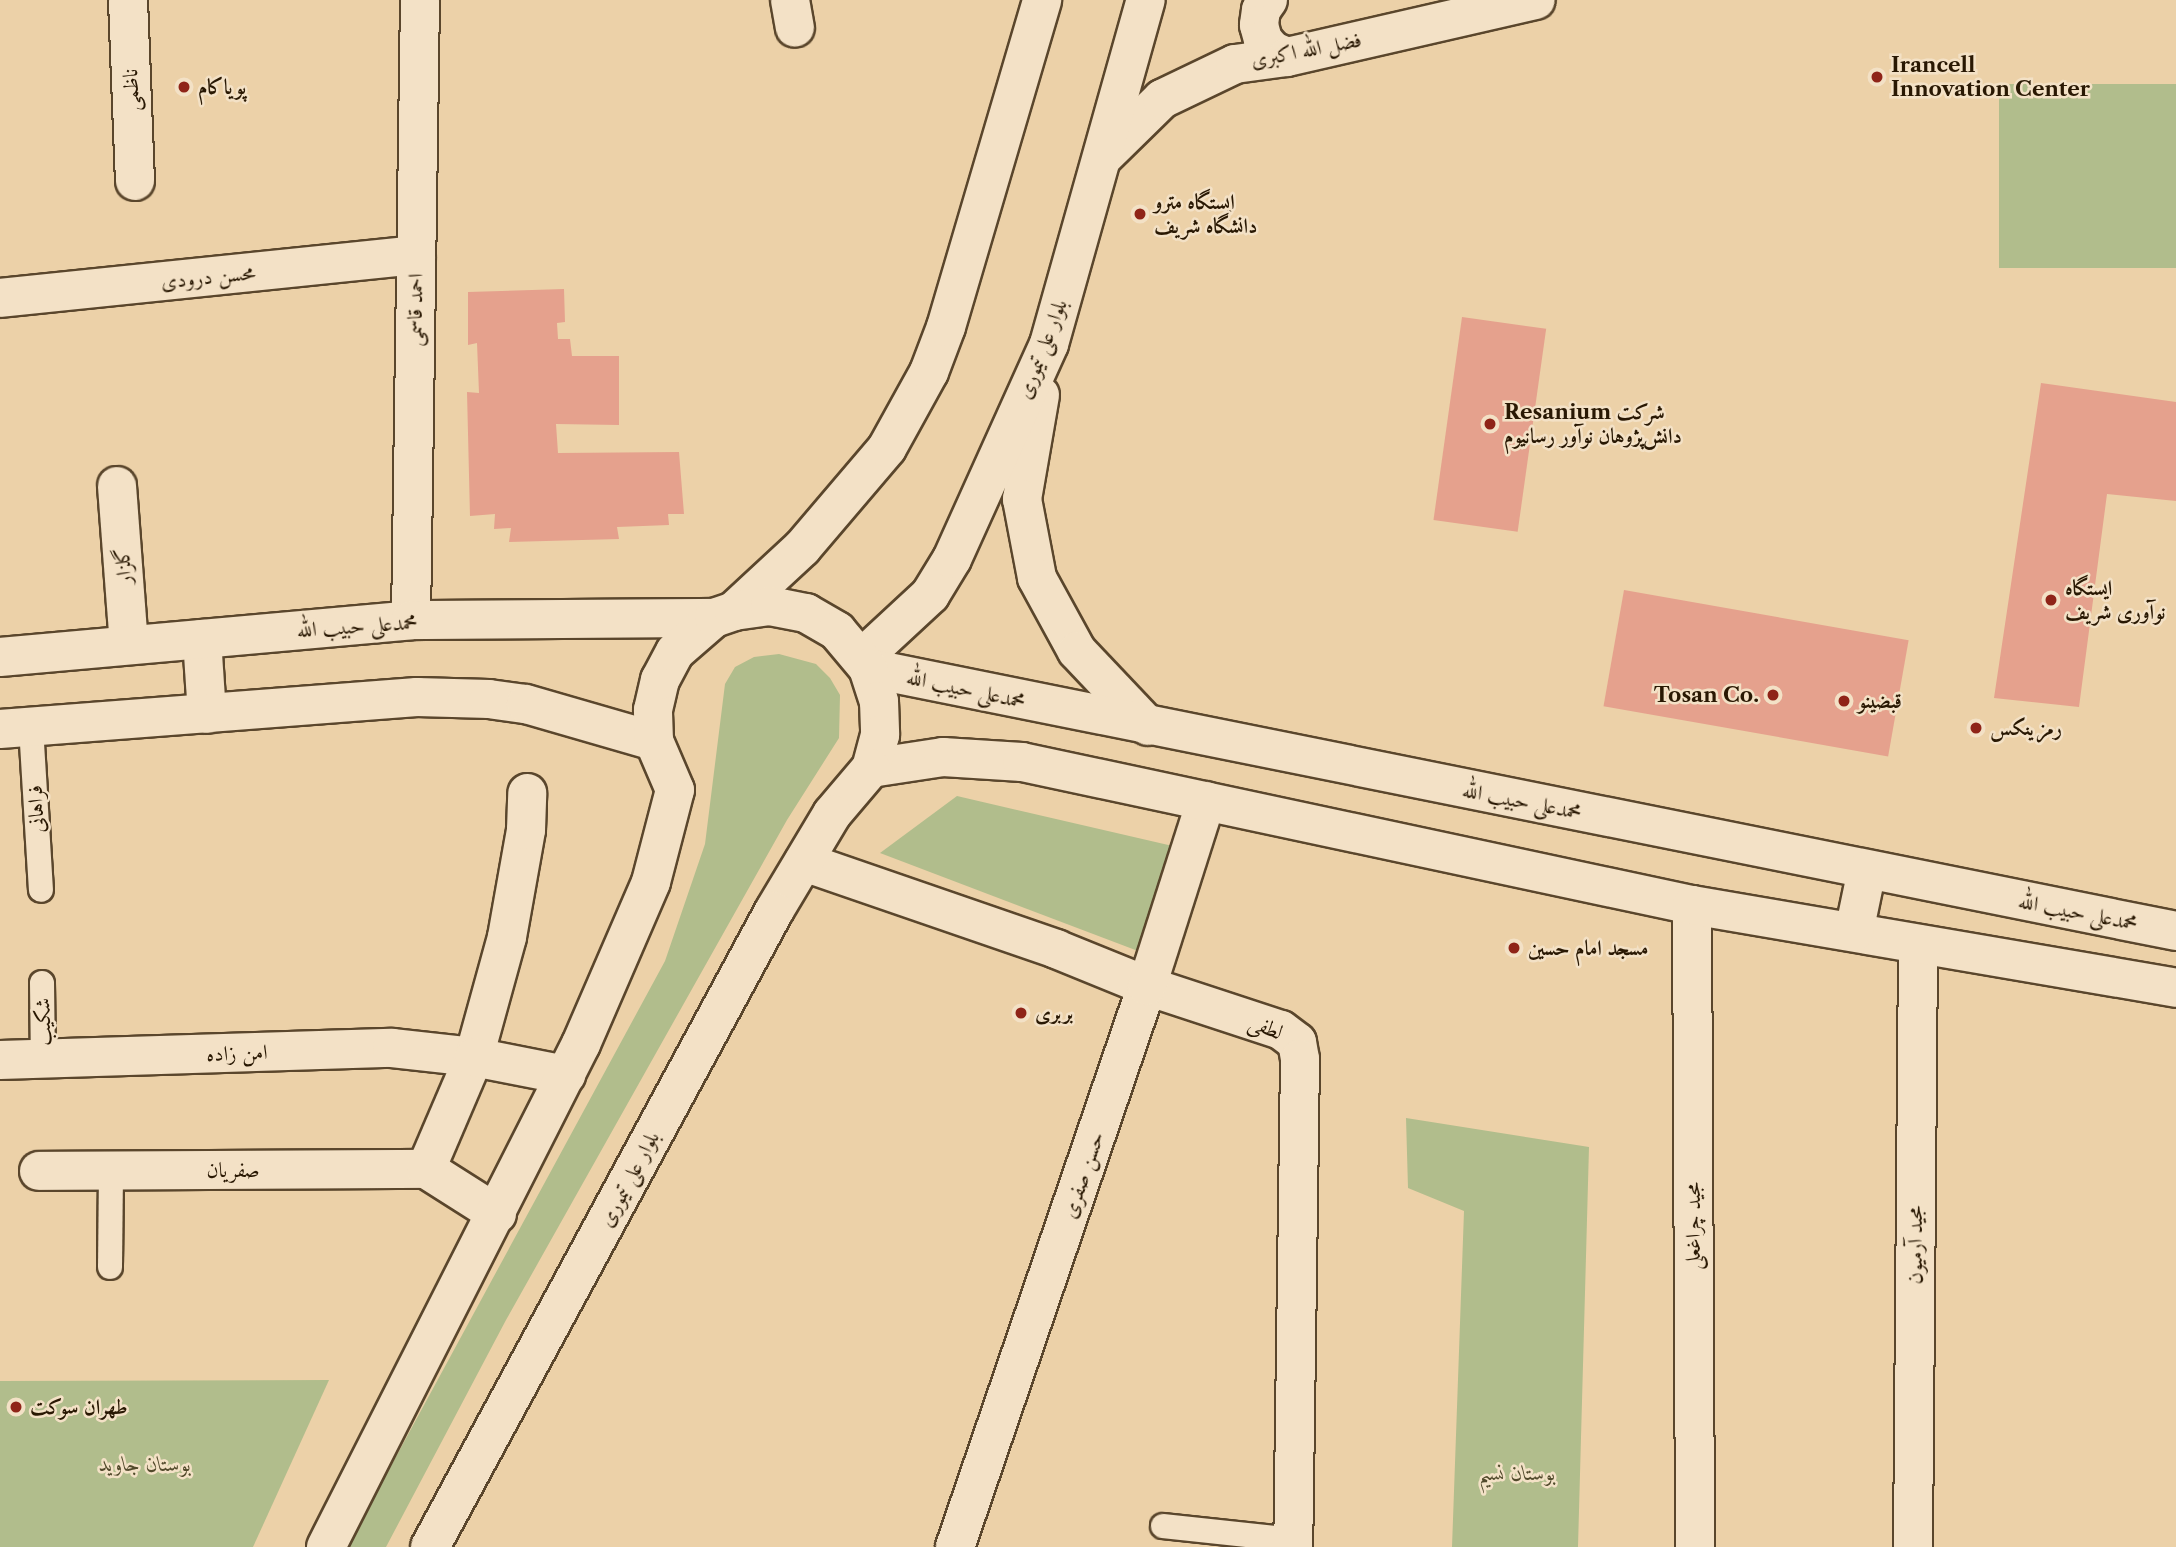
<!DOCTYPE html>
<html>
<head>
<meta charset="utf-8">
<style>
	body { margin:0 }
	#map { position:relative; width:2176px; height:1547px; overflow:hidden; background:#ecd1a8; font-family:"Libre Caslon Text",Amiri,serif }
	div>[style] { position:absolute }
	.green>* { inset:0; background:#b1bd8c; transform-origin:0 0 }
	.building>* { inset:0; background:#e5a18d; transform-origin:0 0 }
	.roads { filter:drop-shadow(2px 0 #5a462c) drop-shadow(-2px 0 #5a462c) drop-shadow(0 2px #5a462c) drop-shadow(0 -2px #5a462c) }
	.service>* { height:24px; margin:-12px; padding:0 12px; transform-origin:12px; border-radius:12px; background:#f3e1c6 }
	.minor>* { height:38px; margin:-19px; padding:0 19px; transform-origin:19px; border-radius:19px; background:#f3e1c6 }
	.tertiary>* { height:38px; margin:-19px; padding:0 19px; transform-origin:19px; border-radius:19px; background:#f3e1c6 }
	.secondary>* { height:38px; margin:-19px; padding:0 19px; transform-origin:19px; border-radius:19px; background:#f3e1c6 }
	.dots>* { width:19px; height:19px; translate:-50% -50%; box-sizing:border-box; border:4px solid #f3e1c6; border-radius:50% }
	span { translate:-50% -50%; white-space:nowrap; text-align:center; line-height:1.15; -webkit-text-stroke:5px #f3e1c6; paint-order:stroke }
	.street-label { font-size:21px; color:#291803 }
	.poi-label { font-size:21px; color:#291803; font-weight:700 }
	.left { translate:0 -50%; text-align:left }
	.right { translate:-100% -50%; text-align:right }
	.park-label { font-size:21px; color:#524a2c; font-style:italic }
</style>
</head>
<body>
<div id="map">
	<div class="green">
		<i style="left:2176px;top:84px;width:184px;height:177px;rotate:90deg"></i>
		<i style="clip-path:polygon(779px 654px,816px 664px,830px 678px,840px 695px,839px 738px,787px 820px,506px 1320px,386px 1547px,347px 1547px,665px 961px,705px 844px,725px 684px,735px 667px,754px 657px)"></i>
		<i style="clip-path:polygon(957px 796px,1177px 847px,1138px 951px,880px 853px)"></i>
		<i style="clip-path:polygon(1406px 1118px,1589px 1147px,1578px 1547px,1452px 1547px,1464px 1211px,1408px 1188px)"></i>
		<i style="clip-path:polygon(329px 1380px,253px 1547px,0 1547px,0 1381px)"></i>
	</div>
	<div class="building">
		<i style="clip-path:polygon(564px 289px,565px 322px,557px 323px,558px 339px,570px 339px,572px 356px,619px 356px,619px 425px,556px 424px,558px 453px,679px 452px,684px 514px,668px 514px,669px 525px,617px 527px,619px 539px,509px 542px,511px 528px,494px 529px,495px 514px,470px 516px,467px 392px,479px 393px,477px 343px,468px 345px,468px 292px)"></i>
		<i style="left:1462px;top:317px;width:85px;height:205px;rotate:8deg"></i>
		<i style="clip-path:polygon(2041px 383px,2176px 402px,2176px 501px,2107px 494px,2079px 707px,1994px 698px)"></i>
		<i style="left:1624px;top:590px;width:289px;height:118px;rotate:10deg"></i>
	</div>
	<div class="roads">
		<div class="service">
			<i style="left:31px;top:727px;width:163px;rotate:86.5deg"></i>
			<i style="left:42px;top:983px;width:77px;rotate:89.3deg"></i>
			<i style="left:110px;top:1267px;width:97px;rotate:-89.4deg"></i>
			<i style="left:1163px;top:1526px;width:131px;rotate:6.1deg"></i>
		</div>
		<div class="minor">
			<i style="left:128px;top:0;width:181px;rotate:87.8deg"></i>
			<i style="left:790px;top:0;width:28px;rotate:80deg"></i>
			<i style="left:0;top:298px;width:418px;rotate:-5.9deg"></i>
			<i style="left:117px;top:486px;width:159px;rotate:85.7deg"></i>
			<i style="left:804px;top:862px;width:267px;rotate:19deg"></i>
			<i style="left:1056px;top:949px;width:98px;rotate:22.1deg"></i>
			<i style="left:1147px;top:986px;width:141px;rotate:18.2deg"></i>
			<i style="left:1281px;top:1030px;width:20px;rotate:37deg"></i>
			<i style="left:1297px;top:1042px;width:17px;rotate:80deg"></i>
			<i style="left:1300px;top:1059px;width:488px;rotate:90.8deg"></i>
			<i style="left:1692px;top:905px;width:642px;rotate:89.73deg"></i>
			<i style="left:0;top:1060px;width:392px;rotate:-1.8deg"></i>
			<i style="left:392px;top:1048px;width:82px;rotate:6.3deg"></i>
			<i style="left:474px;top:1057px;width:124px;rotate:-74.6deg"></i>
			<i style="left:507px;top:937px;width:109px;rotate:-79.9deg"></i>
			<i style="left:526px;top:830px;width:37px;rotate:-88deg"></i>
			<i style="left:39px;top:1171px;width:387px;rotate:-0.3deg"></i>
			<i style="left:497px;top:1214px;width:84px;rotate:-147.6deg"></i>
			<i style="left:426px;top:1169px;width:122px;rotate:-66.8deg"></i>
			<i style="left:474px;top:1057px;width:94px;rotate:11.1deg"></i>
			<i style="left:955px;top:1547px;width:593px;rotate:-71.11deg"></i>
			<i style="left:1147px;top:986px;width:194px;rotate:-72.3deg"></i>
			<i style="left:1913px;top:1547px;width:603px;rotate:-89.52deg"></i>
		</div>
		<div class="tertiary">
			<i style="left:1268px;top:0;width:12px;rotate:125deg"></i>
			<i style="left:1261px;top:10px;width:15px;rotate:98deg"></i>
			<i style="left:1259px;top:25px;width:16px;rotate:75deg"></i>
			<i style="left:1263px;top:40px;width:15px;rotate:48deg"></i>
			<i style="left:1273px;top:51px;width:15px;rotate:23deg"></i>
			<i style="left:1103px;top:157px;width:83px;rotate:-44.5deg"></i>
			<i style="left:1162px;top:99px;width:81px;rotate:-25.6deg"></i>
			<i style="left:1235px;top:64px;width:52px;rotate:-7.7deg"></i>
			<i style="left:1287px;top:57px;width:255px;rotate:-12.9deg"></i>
			<i style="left:411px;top:620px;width:620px;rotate:-89.17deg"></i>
		</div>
		<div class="secondary">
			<i style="left:1040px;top:395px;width:106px;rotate:99.8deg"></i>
			<i style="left:1022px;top:499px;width:80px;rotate:79.2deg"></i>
			<i style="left:1037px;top:578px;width:83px;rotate:61.3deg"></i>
			<i style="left:1077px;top:651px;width:103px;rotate:46.6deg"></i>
			<i style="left:734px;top:611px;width:93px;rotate:-42.8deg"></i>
			<i style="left:802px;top:548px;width:131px;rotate:-49.6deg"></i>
			<i style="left:887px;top:448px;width:87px;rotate:-61.1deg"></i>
			<i style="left:929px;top:372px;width:48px;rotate:-69.3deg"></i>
			<i style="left:946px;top:327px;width:341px;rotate:-73.6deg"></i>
			<i style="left:202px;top:639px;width:75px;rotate:86.2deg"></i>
			<i style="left:0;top:657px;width:413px;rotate:-5.1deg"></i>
			<i style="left:411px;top:620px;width:303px;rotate:-0.4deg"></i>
			<i style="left:862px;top:658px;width:93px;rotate:-42.8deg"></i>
			<i style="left:930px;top:595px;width:42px;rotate:-58.6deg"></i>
			<i style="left:952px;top:559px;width:236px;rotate:-65.7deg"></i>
			<i style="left:1049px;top:344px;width:357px;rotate:-74.3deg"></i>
			<i style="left:868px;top:668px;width:1334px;rotate:11.37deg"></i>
			<i style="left:0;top:729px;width:418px;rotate:-4.4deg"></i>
			<i style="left:417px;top:697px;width:72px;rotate:1.6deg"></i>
			<i style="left:489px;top:699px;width:37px;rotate:8deg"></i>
			<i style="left:526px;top:704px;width:133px;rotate:16.1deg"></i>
			<i style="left:871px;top:768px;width:73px;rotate:-8.7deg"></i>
			<i style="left:943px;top:757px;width:79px;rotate:3.6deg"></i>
			<i style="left:1022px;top:762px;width:685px;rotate:12.05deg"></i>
			<i style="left:1692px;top:905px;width:491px;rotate:9.7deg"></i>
			<i style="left:1854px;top:932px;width:63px;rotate:-78.2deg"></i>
			<i style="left:326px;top:1547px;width:564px;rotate:-63.12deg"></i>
			<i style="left:581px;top:1044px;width:176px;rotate:-66.6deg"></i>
			<i style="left:651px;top:882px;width:95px;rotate:-75.4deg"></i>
			<i style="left:675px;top:790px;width:53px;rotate:-113.2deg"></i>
			<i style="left:654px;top:741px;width:31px;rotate:-92deg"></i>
			<i style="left:653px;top:710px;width:31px;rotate:-77deg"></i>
			<i style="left:660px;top:680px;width:32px;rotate:-62deg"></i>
			<i style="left:675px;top:652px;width:52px;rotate:-41.1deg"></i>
			<i style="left:714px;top:618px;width:21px;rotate:-19deg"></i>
			<i style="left:734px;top:611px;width:36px;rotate:-8deg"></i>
			<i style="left:770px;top:606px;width:37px;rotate:11deg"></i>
			<i style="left:806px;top:613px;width:36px;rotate:30deg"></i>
			<i style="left:837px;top:631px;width:48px;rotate:50deg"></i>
			<i style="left:868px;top:668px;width:35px;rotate:72deg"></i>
			<i style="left:879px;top:701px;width:34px;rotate:88deg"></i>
			<i style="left:880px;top:735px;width:34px;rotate:105deg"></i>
			<i style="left:871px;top:768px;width:60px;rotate:130.3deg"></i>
			<i style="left:832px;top:814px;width:113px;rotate:120.9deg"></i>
			<i style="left:774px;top:911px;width:723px;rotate:118.41deg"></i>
		</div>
	</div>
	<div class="dots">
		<i style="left:1877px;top:77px;background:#8f2418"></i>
		<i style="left:184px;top:87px;background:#8f2418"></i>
		<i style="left:1140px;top:214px;background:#8f2418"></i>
		<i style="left:1490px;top:424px;background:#8f2418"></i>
		<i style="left:2051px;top:600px;background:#8f2418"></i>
		<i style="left:1773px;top:695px;background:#8f2418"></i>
		<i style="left:1844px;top:701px;background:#8f2418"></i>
		<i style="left:1976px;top:728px;background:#8f2418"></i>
		<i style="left:1514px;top:948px;background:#8f2418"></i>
		<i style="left:1021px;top:1013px;background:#8f2418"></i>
		<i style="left:16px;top:1407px;background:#8f2418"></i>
	</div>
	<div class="street-label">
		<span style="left:1306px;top:50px;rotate:-11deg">فضل الله اکبری</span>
		<span style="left:131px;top:90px;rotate:-92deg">ناظمی</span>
		<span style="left:208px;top:277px;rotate:-6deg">محسن درودی</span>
		<span style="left:415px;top:310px;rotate:-89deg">احمد قاسمی</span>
		<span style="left:1042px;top:349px;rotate:-69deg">بلوار علی تیموری</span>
		<span style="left:123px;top:566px;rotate:-94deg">گلزار</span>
		<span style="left:357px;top:626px;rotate:-4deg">محمدعلی حبیب الله</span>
		<span style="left:966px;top:689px;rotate:12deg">محمدعلی حبیب الله</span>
		<span style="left:1522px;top:801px;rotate:11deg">محمدعلی حبیب الله</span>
		<span style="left:36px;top:809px;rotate:-93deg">فراهانی</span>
		<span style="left:2078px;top:912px;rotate:11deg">محمدعلی حبیب الله</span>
		<span style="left:43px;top:1022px;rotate:-91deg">شکیب</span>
		<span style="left:1266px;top:1027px;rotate:23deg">لطفی</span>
		<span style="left:237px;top:1053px;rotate:-2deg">امن زاده</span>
		<span style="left:233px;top:1170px">صفریان</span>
		<span style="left:1083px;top:1175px;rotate:-71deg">حسن صفری</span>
		<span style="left:629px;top:1179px;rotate:-62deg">بلوار علی تیموری</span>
		<span style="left:1693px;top:1226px;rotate:-90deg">مجید چراغعلی</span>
		<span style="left:1915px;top:1245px;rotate:-90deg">مجید آرمیون</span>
	</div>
	<div class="poi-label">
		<span class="left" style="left:1891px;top:77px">Irancell<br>Innovation Center</span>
		<span class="left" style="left:198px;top:87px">پویاکام</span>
		<span class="left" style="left:1154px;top:214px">ایستگاه مترو<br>دانشگاه شریف</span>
		<span class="left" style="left:1504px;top:424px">Resanium شرکت<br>دانش‌پژوهان نوآور رسانیوم</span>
		<span class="left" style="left:2065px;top:600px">ایستگاه<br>نوآوری شریف</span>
		<span class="right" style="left:1759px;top:695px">Tosan Co.</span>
		<span class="left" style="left:1858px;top:701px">قبضینو</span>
		<span class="left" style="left:1990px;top:728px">رمزینکس</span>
		<span class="left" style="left:1528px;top:948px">مسجد امام حسین</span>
		<span class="left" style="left:1035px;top:1013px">بربری</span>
		<span class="left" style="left:30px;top:1407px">طهران سوکت</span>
	</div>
	<div class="park-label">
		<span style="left:145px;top:1464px">بوستان جاوید</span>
		<span style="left:1517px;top:1473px">بوستان نسیم</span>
	</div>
</div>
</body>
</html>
